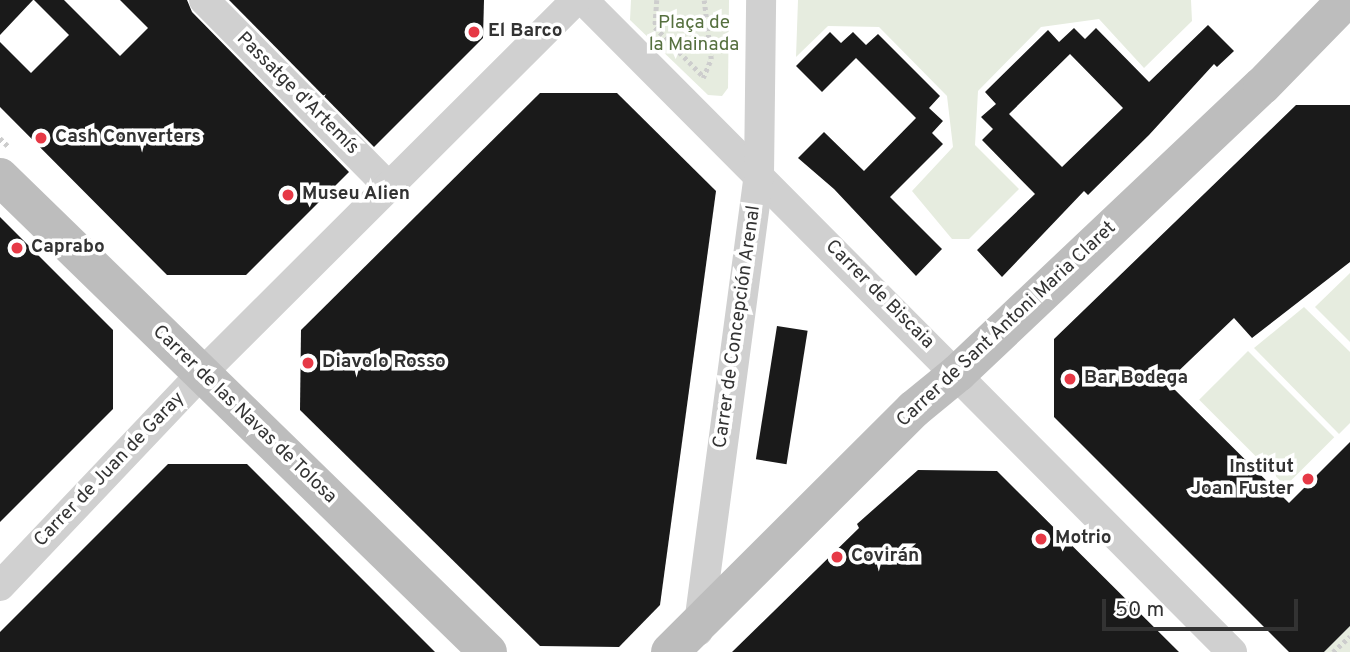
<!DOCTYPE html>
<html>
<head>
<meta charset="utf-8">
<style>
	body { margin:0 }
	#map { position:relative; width:1350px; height:652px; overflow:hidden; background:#fff; font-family:Overpass,sans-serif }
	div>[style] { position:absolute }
	.green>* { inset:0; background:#e6ecdf; transform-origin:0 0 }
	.building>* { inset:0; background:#1a1a1a; transform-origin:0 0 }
	.path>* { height:4.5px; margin-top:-2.25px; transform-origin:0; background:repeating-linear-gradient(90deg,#cdcdcd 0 3.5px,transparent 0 7px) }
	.street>* { height:30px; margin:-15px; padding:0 15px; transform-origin:15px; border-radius:15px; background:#d0d0d0 }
	.secondary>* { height:38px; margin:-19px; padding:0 19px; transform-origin:19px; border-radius:19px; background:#bdbdbd }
	.dots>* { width:19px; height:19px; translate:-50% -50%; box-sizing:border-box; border:4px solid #fff; border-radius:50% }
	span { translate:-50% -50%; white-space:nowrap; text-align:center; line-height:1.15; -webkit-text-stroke:7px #fff; paint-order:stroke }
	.park-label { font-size:19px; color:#56703f }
	.poi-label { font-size:19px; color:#333; font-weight:700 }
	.left { translate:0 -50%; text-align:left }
	.right { translate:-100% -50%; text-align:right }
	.street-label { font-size:19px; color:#333 }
	.scale { position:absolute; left:1102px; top:599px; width:196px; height:32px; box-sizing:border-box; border:4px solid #333; border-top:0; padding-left:9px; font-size:21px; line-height:24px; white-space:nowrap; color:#333; -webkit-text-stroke:5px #fff; paint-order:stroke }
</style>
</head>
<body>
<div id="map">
	<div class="green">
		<i style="clip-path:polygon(631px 0,729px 0,728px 88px,722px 96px,708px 95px,630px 20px)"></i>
		<i style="clip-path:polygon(798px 0,1191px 0,1192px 21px,1144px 68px,1099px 19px,1041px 27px,978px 91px,975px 145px,1019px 189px,969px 239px,952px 239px,912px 191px,953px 147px,947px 96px,879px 27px,828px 26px,796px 57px)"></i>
		<i style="clip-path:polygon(1350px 273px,1350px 342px,1315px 307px)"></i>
		<i style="clip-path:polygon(1304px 307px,1350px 352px,1350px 423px,1339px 434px,1254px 348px)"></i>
		<i style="left:1248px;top:351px;width:122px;height:69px;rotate:45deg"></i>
		<i style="clip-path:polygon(1350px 626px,1350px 652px,1324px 652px)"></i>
	</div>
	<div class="building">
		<i style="clip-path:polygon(0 0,33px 0,0 35px)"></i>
		<i style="clip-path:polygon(34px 0,64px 0,120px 56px,148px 28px,120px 0,187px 0,192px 12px,349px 172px,246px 275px,167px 275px,0 107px,0 42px,31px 73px,69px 35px)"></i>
		<i style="clip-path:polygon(229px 0,484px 0,483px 38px,374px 147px)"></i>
		<i style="clip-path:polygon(evenodd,1208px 25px,1234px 51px,1217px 67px,1214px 64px,1149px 135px,1088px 195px,1084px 191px,1002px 277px,977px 250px,1035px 194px,982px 140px,993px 129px,981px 117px,996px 104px,985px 92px,1048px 30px,1059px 42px,1074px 28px,1085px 39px,1096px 28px,1149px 82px,1208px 25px,1070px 54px,1123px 108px,1062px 167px,1009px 114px,1070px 54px)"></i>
		<i style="clip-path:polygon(830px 32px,841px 43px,853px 32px,866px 45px,878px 34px,940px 96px,929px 108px,943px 121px,932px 133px,943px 144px,890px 197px,942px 249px,916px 276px,834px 189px,798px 158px,824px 132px,864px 171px,916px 118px,856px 58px,822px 92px,796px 66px)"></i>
		<i style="clip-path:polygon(540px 93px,617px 93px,716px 191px,660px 605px,619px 647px,540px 646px,300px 410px,301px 330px)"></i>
		<i style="clip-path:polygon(1296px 105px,1350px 105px,1350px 262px,1252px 338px,1234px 318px,1167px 382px,1289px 503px,1350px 442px,1350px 626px,1324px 652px,1289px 652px,1054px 417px,1054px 339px)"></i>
		<i style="clip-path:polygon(0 217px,113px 330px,113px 409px,0 522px)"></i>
		<i style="left:777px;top:326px;width:31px;height:135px;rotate:9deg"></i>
		<i style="clip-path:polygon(168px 464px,247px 464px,435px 652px,0 652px,0 632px)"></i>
		<i style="clip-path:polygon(918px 470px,997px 471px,1179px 652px,732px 652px,859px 528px,857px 524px)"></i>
	</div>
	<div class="path">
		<i style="left:657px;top:0;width:27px;rotate:94deg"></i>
		<i style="left:655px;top:27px;width:70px;rotate:45.6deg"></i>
		<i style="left:703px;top:78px;width:21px;rotate:-67deg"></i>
		<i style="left:711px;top:59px;width:59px;rotate:-96.8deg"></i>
		<i style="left:0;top:138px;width:13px;rotate:45deg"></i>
		<i style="left:1333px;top:652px;width:23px;rotate:-43deg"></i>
	</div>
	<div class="street">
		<i style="left:204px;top:0;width:263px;rotate:45.3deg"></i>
		<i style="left:583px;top:0;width:920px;rotate:45.13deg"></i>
		<i style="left:0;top:586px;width:294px;rotate:-46.5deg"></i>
		<i style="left:202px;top:373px;width:528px;rotate:-44.92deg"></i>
		<i style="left:698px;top:631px;width:461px;rotate:-82.4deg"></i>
		<i style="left:759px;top:174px;width:174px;rotate:-89.3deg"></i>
	</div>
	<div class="secondary">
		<i style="left:0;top:177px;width:681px;rotate:44.23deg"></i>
		<i style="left:670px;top:652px;width:344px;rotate:-44.9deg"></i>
		<i style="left:914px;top:409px;width:57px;rotate:-39.3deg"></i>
		<i style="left:958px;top:373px;width:418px;rotate:-43.4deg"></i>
		<i style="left:1262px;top:86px;width:120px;rotate:-45.7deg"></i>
	</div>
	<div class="dots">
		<i style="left:474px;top:32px;background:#e63946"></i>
		<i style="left:41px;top:138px;background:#e63946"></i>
		<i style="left:288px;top:195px;background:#e63946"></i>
		<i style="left:17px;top:248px;background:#e63946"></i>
		<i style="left:308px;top:363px;background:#e63946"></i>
		<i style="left:1070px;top:379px;background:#e63946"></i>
		<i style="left:1308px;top:479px;background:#e63946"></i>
		<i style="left:1041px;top:539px;background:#e63946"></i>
		<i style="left:837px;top:557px;background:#e63946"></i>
	</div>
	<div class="park-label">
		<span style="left:694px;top:35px">Plaça de<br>la Mainada</span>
	</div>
	<div class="poi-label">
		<span class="left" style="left:488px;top:32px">El Barco</span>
		<span class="left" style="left:55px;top:138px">Cash Converters</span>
		<span class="left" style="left:302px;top:195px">Museu Alien</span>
		<span class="left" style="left:31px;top:248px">Caprabo</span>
		<span class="left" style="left:322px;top:363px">Diavolo Rosso</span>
		<span class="left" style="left:1084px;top:379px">Bar Bodega</span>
		<span class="right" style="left:1294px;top:479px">Institut<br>Joan Fuster</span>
		<span class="left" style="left:1055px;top:539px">Motrio</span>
		<span class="left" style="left:851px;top:557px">Covirán</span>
	</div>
	<div class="street-label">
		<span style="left:297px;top:94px;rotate:45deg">Passatge d'Artemís</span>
		<span style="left:879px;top:295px;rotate:45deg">Carrer de Biscaia</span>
		<span style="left:1007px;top:325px;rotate:-43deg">Carrer de Sant Antoni Maria Claret</span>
		<span style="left:738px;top:327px;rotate:-82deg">Carrer de Concepción Arenal</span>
		<span style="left:244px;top:415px;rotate:44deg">Carrer de las Navas de Tolosa</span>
		<span style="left:110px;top:470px;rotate:-46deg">Carrer de Juan de Garay</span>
	</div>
	<div class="scale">50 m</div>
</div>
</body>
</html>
